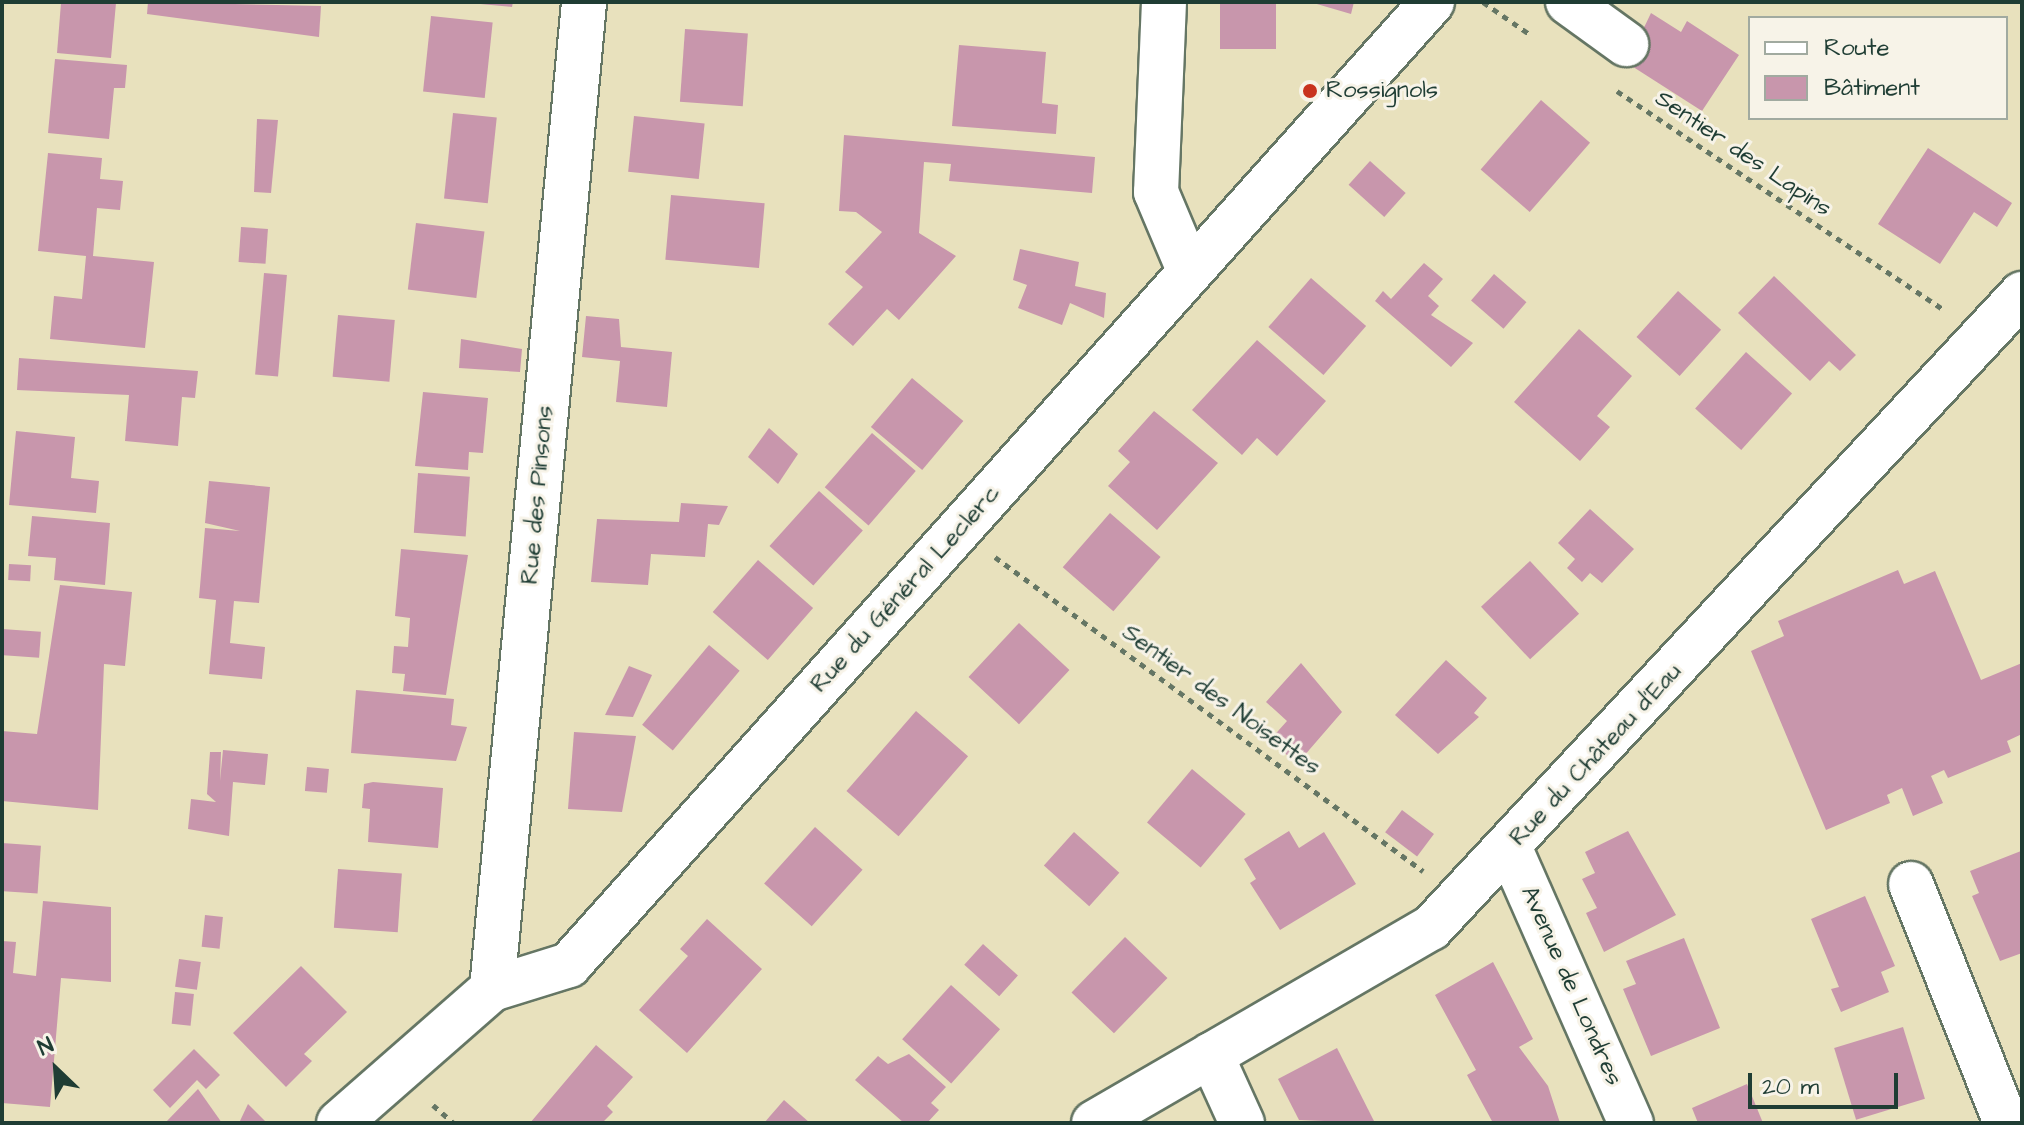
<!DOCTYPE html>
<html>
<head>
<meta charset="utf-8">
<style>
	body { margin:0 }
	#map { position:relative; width:2024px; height:1125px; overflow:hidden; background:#e8e1bd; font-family:"Architects Daughter",sans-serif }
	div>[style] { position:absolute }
	.building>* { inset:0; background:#c896ac; transform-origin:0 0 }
	.path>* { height:5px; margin-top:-2.5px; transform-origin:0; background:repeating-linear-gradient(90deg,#657664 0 6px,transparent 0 12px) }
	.roads { filter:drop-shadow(2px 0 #657664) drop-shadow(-2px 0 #657664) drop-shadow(0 2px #657664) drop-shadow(0 -2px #657664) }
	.minor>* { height:44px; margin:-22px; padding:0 22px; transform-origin:22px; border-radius:22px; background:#fff }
	.dots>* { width:22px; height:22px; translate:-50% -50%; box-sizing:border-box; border:4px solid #f7f3e8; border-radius:50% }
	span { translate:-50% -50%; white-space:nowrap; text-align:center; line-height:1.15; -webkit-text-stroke:6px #f7f3e8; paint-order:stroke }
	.poi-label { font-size:24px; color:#1f3d34 }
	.left { translate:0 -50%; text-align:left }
	.street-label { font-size:24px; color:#1f3d34 }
	.frame { position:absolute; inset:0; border:4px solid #1f3d34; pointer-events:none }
	.legend { position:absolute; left:1748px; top:16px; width:260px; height:104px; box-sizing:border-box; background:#f7f3e8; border:2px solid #a1aaa0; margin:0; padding:10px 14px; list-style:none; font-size:24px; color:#1f3d34 }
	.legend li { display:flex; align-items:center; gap:16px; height:40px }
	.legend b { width:40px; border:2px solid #a1aaa0 }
	.north { position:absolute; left:16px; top:1029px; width:80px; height:80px; -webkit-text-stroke:6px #f7f3e8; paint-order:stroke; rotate:335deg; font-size:22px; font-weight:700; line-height:32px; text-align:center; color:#1f3d34 }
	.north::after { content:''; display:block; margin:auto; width:28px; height:36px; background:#1f3d34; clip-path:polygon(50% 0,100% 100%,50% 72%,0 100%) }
	.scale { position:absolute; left:1748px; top:1073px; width:150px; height:36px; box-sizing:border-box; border:4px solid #1f3d34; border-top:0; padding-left:10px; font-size:24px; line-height:28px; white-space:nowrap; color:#1f3d34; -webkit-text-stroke:6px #f7f3e8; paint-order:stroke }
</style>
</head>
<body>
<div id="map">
	<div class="building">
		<i style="clip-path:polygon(96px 2px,116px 3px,111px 58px,57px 53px,61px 3px)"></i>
		<i style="clip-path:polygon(148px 2px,321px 6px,319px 37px,147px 14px)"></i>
		<i style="clip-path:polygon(459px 2px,513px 2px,512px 7px)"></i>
		<i style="left:1220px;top:2px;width:56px;height:47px"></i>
		<i style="clip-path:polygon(1310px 2px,1354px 2px,1351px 14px)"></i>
		<i style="clip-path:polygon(1651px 13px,1681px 32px,1687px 21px,1739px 55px,1702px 111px,1627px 63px)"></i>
		<i style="left:431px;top:16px;width:62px;height:76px;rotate:6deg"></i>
		<i style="left:685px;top:29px;width:63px;height:73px;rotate:4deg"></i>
		<i style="clip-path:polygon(959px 45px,1046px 52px,1042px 103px,1058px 105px,1056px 134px,952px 126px)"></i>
		<i style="clip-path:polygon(55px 59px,127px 65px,125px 88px,114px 88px,109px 139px,48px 133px)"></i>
		<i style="left:1541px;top:100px;width:65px;height:92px;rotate:41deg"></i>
		<i style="left:453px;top:113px;width:44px;height:86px;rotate:6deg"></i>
		<i style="left:634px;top:116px;width:71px;height:56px;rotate:6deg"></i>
		<i style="clip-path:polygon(257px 119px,278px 120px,271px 193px,254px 192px)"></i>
		<i style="clip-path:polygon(844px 135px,1095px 157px,1092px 193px,949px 181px,951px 164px,924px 162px,919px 233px,956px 256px,899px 320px,887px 309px,853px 346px,828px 324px,863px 287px,845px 272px,882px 232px,856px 212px,839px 211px)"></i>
		<i style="clip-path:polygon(1928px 148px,2012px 203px,1997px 227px,1974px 212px,1940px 264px,1878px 224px)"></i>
		<i style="clip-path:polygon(48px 153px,102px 158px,100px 179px,123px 181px,120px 210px,97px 208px,93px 256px,154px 262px,145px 348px,50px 339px,54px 296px,82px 299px,86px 256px,38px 251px)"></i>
		<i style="left:1370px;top:161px;width:48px;height:32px;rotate:42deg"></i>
		<i style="left:671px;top:195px;width:94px;height:65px;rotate:5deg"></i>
		<i style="left:416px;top:223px;width:69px;height:67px;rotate:7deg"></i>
		<i style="left:241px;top:227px;width:27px;height:35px;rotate:4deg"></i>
		<i style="clip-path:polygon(1020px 249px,1079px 262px,1075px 286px,1106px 293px,1104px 318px,1070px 303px,1062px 325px,1018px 308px,1027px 285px,1013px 280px)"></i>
		<i style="clip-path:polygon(1424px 263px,1443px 279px,1428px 296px,1439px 306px,1431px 315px,1473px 343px,1451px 367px,1375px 301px,1383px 291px,1391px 299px)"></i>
		<i style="left:264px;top:273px;width:23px;height:102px;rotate:5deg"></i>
		<i style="left:1494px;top:274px;width:43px;height:35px;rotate:41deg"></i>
		<i style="clip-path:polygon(1774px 276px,1856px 355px,1840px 371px,1829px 361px,1810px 381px,1738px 313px)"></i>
		<i style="left:1311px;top:278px;width:73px;height:65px;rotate:41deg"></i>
		<i style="left:1678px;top:291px;width:58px;height:62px;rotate:42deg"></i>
		<i style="left:338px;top:315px;width:57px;height:62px;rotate:5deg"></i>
		<i style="clip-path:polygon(586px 316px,619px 319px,621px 347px,672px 352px,667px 407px,616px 402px,620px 361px,582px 357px)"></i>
		<i style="clip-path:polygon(1579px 329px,1632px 376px,1597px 416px,1610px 427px,1580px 461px,1514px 402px)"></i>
		<i style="clip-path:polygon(461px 339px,522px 349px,520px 372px,459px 368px)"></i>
		<i style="clip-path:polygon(1257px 340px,1326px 401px,1277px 456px,1257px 438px,1242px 455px,1192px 410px)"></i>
		<i style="left:1746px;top:352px;width:62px;height:76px;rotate:42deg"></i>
		<i style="clip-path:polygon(19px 358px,198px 371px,195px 398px,182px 397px,178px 446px,125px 441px,129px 395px,17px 390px)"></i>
		<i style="left:912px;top:378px;width:67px;height:64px;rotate:40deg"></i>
		<i style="clip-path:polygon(423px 392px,488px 398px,483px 453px,469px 452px,468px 470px,415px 466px)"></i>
		<i style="clip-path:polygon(1154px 411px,1218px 463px,1157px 530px,1108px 486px,1130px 462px,1118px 451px)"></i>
		<i style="clip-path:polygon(769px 428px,798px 454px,778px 484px,748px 457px)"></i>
		<i style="clip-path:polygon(16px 431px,75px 437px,71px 478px,99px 481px,96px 513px,9px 505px)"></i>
		<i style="left:872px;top:433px;width:58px;height:72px;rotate:41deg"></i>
		<i style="left:418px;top:473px;width:52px;height:60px;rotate:4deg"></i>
		<i style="clip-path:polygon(209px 481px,270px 487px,259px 603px,234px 601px,230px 643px,265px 647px,262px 679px,209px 674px,216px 600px,199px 598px,205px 528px,240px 531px,205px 523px)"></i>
		<i style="left:819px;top:491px;width:59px;height:74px;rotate:42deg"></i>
		<i style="clip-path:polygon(681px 503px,728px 506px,719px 525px,708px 524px,705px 557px,651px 554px,648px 585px,591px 582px,597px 519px,679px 522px)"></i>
		<i style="clip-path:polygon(1590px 509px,1634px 549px,1602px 583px,1590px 573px,1582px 582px,1567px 568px,1575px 559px,1558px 543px)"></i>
		<i style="left:1110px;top:513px;width:67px;height:72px;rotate:41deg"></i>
		<i style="clip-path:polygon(32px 516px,110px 523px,105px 585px,54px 580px,56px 558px,28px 556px)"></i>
		<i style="clip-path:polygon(401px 549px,468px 555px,446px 695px,403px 691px,405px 674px,392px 673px,394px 646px,408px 647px,410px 618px,395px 616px)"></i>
		<i style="left:758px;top:560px;width:73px;height:69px;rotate:41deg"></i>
		<i style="left:1530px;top:561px;width:72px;height:67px;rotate:47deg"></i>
		<i style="left:9px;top:564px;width:22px;height:16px;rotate:3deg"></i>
		<i style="clip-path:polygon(1898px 570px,1904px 584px,1935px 571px,1981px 680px,2022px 663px,2022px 734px,2007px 741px,2011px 752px,1948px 778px,1944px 770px,1931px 776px,1943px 803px,1913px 816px,1902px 788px,1887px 795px,1890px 803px,1826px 830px,1751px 651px,1784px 636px,1778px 621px)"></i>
		<i style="clip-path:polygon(60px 585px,132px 592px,125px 666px,104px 664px,98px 810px,2px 801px,2px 731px,37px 734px)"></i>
		<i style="left:1019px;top:623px;width:69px;height:74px;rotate:43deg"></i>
		<i style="left:2px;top:629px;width:39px;height:26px;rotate:4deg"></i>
		<i style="left:709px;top:645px;width:40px;height:104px;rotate:40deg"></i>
		<i style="clip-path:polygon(1446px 660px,1487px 698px,1474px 713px,1479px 717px,1438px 754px,1395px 715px)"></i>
		<i style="clip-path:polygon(1301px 663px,1342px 712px,1297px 764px,1270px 740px,1287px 721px,1266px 702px)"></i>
		<i style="clip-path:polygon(629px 666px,652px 675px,633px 717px,605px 715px)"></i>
		<i style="clip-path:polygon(356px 690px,454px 699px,451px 725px,467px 727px,456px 761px,351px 753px)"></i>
		<i style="left:916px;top:711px;width:69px;height:106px;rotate:41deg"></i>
		<i style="clip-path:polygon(574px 732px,636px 736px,622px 812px,568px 809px)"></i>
		<i style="clip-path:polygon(223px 750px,268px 754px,265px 785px,233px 782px,229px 836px,188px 829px,191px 799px,216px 802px,207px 794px,210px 752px,221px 752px,220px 781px)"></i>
		<i style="left:307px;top:767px;width:22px;height:24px;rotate:5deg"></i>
		<i style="left:1192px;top:769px;width:70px;height:70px;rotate:40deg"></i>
		<i style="clip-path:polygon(373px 782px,443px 788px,438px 848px,368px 842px,370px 809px,362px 808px,364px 784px)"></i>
		<i style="left:1402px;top:810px;width:40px;height:28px;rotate:37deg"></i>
		<i style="left:815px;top:827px;width:64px;height:76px;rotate:42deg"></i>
		<i style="clip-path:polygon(1289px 831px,1299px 848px,1324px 832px,1356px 884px,1280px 930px,1250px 883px,1256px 879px,1244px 859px)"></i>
		<i style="clip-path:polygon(1628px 831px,1676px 915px,1604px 952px,1586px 913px,1597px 908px,1582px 879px,1595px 873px,1585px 852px)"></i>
		<i style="left:1074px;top:832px;width:61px;height:45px;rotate:42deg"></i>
		<i style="left:2px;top:843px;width:39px;height:48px;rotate:4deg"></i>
		<i style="clip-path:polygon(2021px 851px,2022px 953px,2000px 961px,1972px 896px,1979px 893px,1970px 871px)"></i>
		<i style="left:338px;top:869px;width:64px;height:59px;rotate:4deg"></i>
		<i style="clip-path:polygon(1865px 896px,1895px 966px,1881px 972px,1889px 992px,1841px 1012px,1831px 989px,1839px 987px,1811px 919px)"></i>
		<i style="clip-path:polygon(43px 901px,111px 907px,111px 982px,61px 978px,50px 1107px,2px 1103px,2px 941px,16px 942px,13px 973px,36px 976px)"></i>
		<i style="left:205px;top:915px;width:18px;height:32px;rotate:6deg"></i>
		<i style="clip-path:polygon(707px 919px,762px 969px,687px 1053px,639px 1010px,688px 956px,680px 949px)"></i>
		<i style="left:1125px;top:937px;width:59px;height:77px;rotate:44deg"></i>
		<i style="clip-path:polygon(1684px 938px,1720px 1028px,1651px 1056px,1623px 989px,1636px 984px,1626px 961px)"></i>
		<i style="left:983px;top:944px;width:47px;height:28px;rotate:42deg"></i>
		<i style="left:179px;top:959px;width:22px;height:28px;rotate:8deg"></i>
		<i style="clip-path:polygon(1493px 962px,1533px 1039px,1519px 1047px,1548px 1086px,1560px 1123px,1493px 1123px,1467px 1075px,1476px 1070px,1435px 995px)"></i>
		<i style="clip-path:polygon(301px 966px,347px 1012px,304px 1054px,312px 1061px,286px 1087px,233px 1033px)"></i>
		<i style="left:951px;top:985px;width:66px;height:73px;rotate:42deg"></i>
		<i style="left:175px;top:992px;width:19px;height:32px;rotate:6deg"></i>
		<i style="left:1903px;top:1027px;width:75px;height:72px;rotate:73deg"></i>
		<i style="clip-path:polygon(596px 1045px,633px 1077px,607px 1106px,613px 1112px,602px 1123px,530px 1123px)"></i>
		<i style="clip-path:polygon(1337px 1048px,1375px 1123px,1299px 1120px,1278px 1079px)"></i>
		<i style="clip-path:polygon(194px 1049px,220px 1075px,206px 1089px,197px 1080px,170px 1108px,153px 1090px)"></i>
		<i style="clip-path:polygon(909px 1054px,946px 1087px,931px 1103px,939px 1110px,927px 1123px,904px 1123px,855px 1080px,878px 1056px,888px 1064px)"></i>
		<i style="clip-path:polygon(1747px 1084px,1763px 1123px,1698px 1123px,1692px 1108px)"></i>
		<i style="clip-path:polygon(198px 1089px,222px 1123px,165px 1123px)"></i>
		<i style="clip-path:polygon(784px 1100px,810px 1123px,764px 1123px)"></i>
		<i style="clip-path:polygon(248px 1104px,267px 1123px,239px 1123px)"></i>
	</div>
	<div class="path">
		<i style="left:1483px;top:2px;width:55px;rotate:34.6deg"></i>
		<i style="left:1617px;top:91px;width:394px;rotate:33.8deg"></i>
		<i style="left:995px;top:557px;width:531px;rotate:36.27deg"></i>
		<i style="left:433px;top:1105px;width:28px;rotate:41deg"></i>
	</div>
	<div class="roads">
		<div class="minor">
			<i style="left:1164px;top:2px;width:190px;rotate:92.4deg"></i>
			<i style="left:1156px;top:192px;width:85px;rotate:67.1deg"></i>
			<i style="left:1568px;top:2px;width:72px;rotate:35.9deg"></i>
			<i style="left:1510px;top:849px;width:300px;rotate:66.2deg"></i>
			<i style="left:1911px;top:884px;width:257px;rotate:68.3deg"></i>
			<i style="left:492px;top:989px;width:991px;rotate:-84.67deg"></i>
			<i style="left:1211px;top:1055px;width:75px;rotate:65.5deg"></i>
			<i style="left:339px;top:1123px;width:203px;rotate:-41.2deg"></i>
			<i style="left:492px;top:989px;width:81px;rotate:-17.3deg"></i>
			<i style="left:569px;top:965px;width:1293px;rotate:-48.13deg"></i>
			<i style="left:1094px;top:1123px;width:389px;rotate:-30.1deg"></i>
			<i style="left:1431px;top:928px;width:867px;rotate:-47.01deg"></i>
		</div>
	</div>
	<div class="dots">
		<i style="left:1310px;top:91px;background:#c8321e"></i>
	</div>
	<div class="poi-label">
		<span class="left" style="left:1326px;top:91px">Rossignols</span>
	</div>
	<div class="street-label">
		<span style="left:1743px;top:154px;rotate:34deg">Sentier des Lapins</span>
		<span style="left:538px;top:495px;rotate:-85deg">Rue des Pinsons</span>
		<span style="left:906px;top:589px;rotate:-48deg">Rue du Général Leclerc</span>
		<span style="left:1221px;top:700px;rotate:36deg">Sentier des Noisettes</span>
		<span style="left:1596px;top:755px;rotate:-47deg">Rue du Château d'Eau</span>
		<span style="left:1571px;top:986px;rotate:66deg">Avenue de Londres</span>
	</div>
	<div class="frame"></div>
	<ul class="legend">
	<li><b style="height:10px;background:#fff"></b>Route</li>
	<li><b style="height:22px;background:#c896ac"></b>Bâtiment</li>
	</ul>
	<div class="north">N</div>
	<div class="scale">20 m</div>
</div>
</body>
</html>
